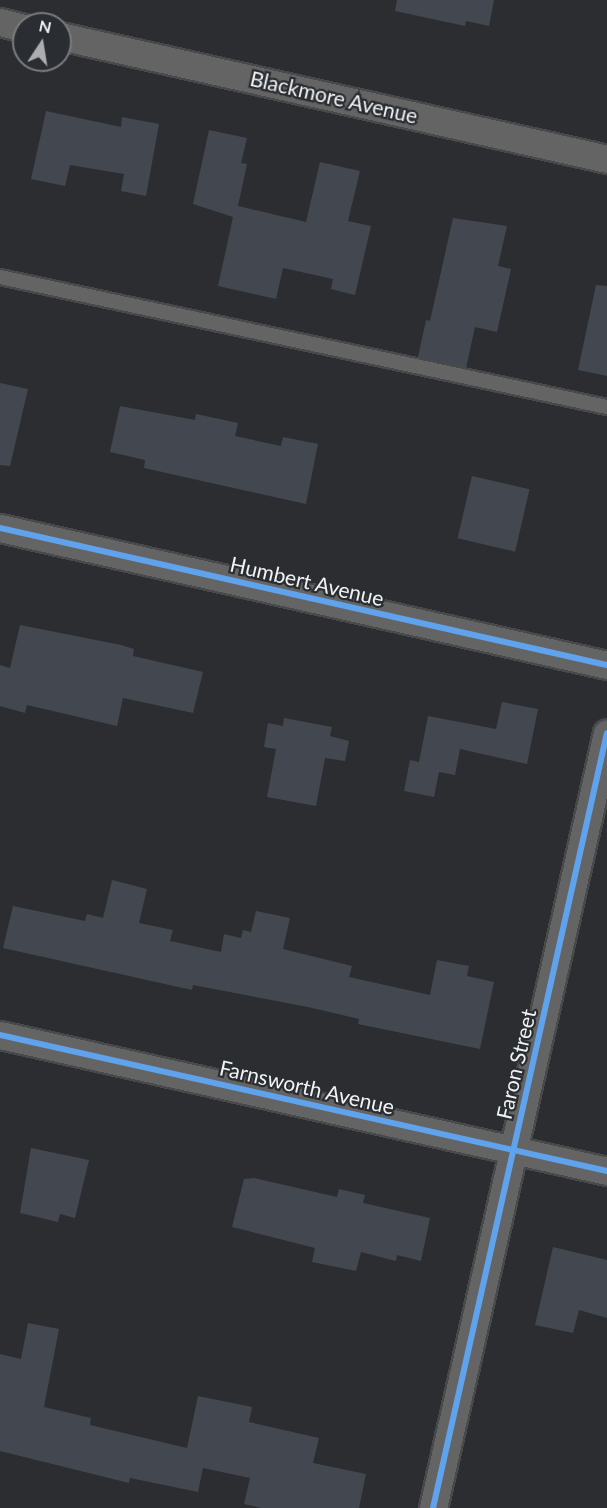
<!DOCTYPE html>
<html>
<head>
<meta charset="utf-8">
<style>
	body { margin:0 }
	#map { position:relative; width:607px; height:1508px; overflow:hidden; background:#2b2d30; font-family:Lato,sans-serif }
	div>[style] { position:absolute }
	.building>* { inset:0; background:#434850; transform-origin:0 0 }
	.roads { filter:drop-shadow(2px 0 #47494b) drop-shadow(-2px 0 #47494b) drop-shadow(0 2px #47494b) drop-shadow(0 -2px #47494b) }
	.lane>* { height:14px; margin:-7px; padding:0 7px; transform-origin:7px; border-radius:7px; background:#656464 }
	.street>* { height:27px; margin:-13.5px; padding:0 13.5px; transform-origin:13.5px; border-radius:13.5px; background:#656464 }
	.cycleway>* { height:6px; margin:-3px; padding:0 3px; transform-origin:3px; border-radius:3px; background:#60a3ed }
	span { translate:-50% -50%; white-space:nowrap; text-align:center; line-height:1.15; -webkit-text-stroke:4.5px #2a2d31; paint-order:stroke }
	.street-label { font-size:21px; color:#f0f2f4 }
	.north { position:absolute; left:12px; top:12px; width:60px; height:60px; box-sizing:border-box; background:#2a2d31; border:2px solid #797c7f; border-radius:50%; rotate:12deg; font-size:16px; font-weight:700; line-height:24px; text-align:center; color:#f0f2f4 }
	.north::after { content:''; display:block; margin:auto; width:21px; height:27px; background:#abadaf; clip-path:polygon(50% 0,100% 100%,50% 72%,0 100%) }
</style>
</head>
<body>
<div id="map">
	<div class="building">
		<i style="clip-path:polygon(397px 0,494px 0,489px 26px,466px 21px,465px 26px,395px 11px)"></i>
		<i style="clip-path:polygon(46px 111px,121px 127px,122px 117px,159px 124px,146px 196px,121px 191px,124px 174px,70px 165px,65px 186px,31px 179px)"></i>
		<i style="clip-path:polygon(209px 130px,247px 138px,241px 163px,247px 164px,238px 206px,306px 222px,320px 162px,360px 171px,348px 221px,371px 226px,355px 295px,331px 289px,333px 279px,283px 268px,276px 299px,218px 286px,233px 217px,193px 204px)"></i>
		<i style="clip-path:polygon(453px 218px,507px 226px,498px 266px,511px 269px,497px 332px,475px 327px,466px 368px,418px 357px,426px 320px,430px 321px)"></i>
		<i style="clip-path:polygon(596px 285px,607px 286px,607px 376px,578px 370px)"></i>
		<i style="clip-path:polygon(0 383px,28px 389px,10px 466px,0 465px)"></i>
		<i style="clip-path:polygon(120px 406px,195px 420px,196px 414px,238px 423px,235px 436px,281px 446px,283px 437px,318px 444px,306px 504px,144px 468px,145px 460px,110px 452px)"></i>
		<i style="left:472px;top:476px;width:59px;height:64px;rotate:13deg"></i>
		<i style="clip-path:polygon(20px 625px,121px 645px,134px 649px,133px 656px,203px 672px,193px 713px,123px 698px,117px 726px,27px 705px,25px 713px,0 706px,0 665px,10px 668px)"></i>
		<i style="clip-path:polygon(502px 702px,538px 709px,527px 764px,460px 749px,455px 775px,439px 772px,434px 797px,404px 791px,410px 760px,419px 762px,428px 716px,496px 729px)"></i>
		<i style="clip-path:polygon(284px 718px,332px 727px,330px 736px,349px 741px,345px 761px,325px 758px,316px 806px,267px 797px,276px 749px,264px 747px,268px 723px,283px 726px)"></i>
		<i style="clip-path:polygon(112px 880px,147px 889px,139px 923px,173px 930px,170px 941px,221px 952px,224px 934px,241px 938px,243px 930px,251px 932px,256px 911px,290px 918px,283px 949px,352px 966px,349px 977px,430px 995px,437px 960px,469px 966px,467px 976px,494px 982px,480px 1049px,358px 1024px,359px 1019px,308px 1007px,193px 985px,192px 990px,3px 948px,13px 906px,85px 921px,87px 914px,103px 918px)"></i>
		<i style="clip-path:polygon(31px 1148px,89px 1160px,75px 1218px,60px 1214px,58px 1222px,20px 1213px)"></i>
		<i style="clip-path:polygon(254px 1178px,337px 1197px,339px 1189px,365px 1195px,363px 1203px,430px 1218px,421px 1261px,397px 1255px,396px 1261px,361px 1252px,356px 1271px,312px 1262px,315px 1248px,232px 1227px,244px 1179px)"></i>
		<i style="clip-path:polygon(553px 1247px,607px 1260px,607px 1318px,579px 1310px,573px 1333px,535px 1325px)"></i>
		<i style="clip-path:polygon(28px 1323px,59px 1329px,44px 1407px,91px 1418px,90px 1425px,187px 1448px,198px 1396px,252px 1407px,249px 1422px,319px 1438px,313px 1463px,366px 1474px,359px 1508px,261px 1508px,244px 1504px,250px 1478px,203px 1468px,198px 1492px,130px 1478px,129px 1483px,0 1451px,0 1354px,21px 1359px)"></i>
	</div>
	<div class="roads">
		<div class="lane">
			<i style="left:0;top:277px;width:621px;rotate:12.09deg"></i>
		</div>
		<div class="street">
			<i style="left:0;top:22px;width:25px;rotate:14deg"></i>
			<i style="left:60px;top:36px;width:561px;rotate:12.67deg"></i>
			<i style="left:0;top:528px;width:622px;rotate:12.72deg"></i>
			<i style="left:0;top:1035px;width:622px;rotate:12.63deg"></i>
			<i style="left:433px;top:1508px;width:794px;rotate:-77.35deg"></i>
		</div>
	</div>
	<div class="cycleway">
		<i style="left:0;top:528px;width:622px;rotate:12.72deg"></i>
		<i style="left:0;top:1035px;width:622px;rotate:12.63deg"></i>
		<i style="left:433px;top:1508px;width:794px;rotate:-77.35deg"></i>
	</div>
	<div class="street-label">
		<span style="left:334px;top:97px;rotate:13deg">Blackmore Avenue</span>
		<span style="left:307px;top:581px;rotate:13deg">Humbert Avenue</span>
		<span style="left:516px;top:1064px;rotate:-77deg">Faron Street</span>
		<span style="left:307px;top:1087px;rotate:13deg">Farnsworth Avenue</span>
	</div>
	<div class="north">N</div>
</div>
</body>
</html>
